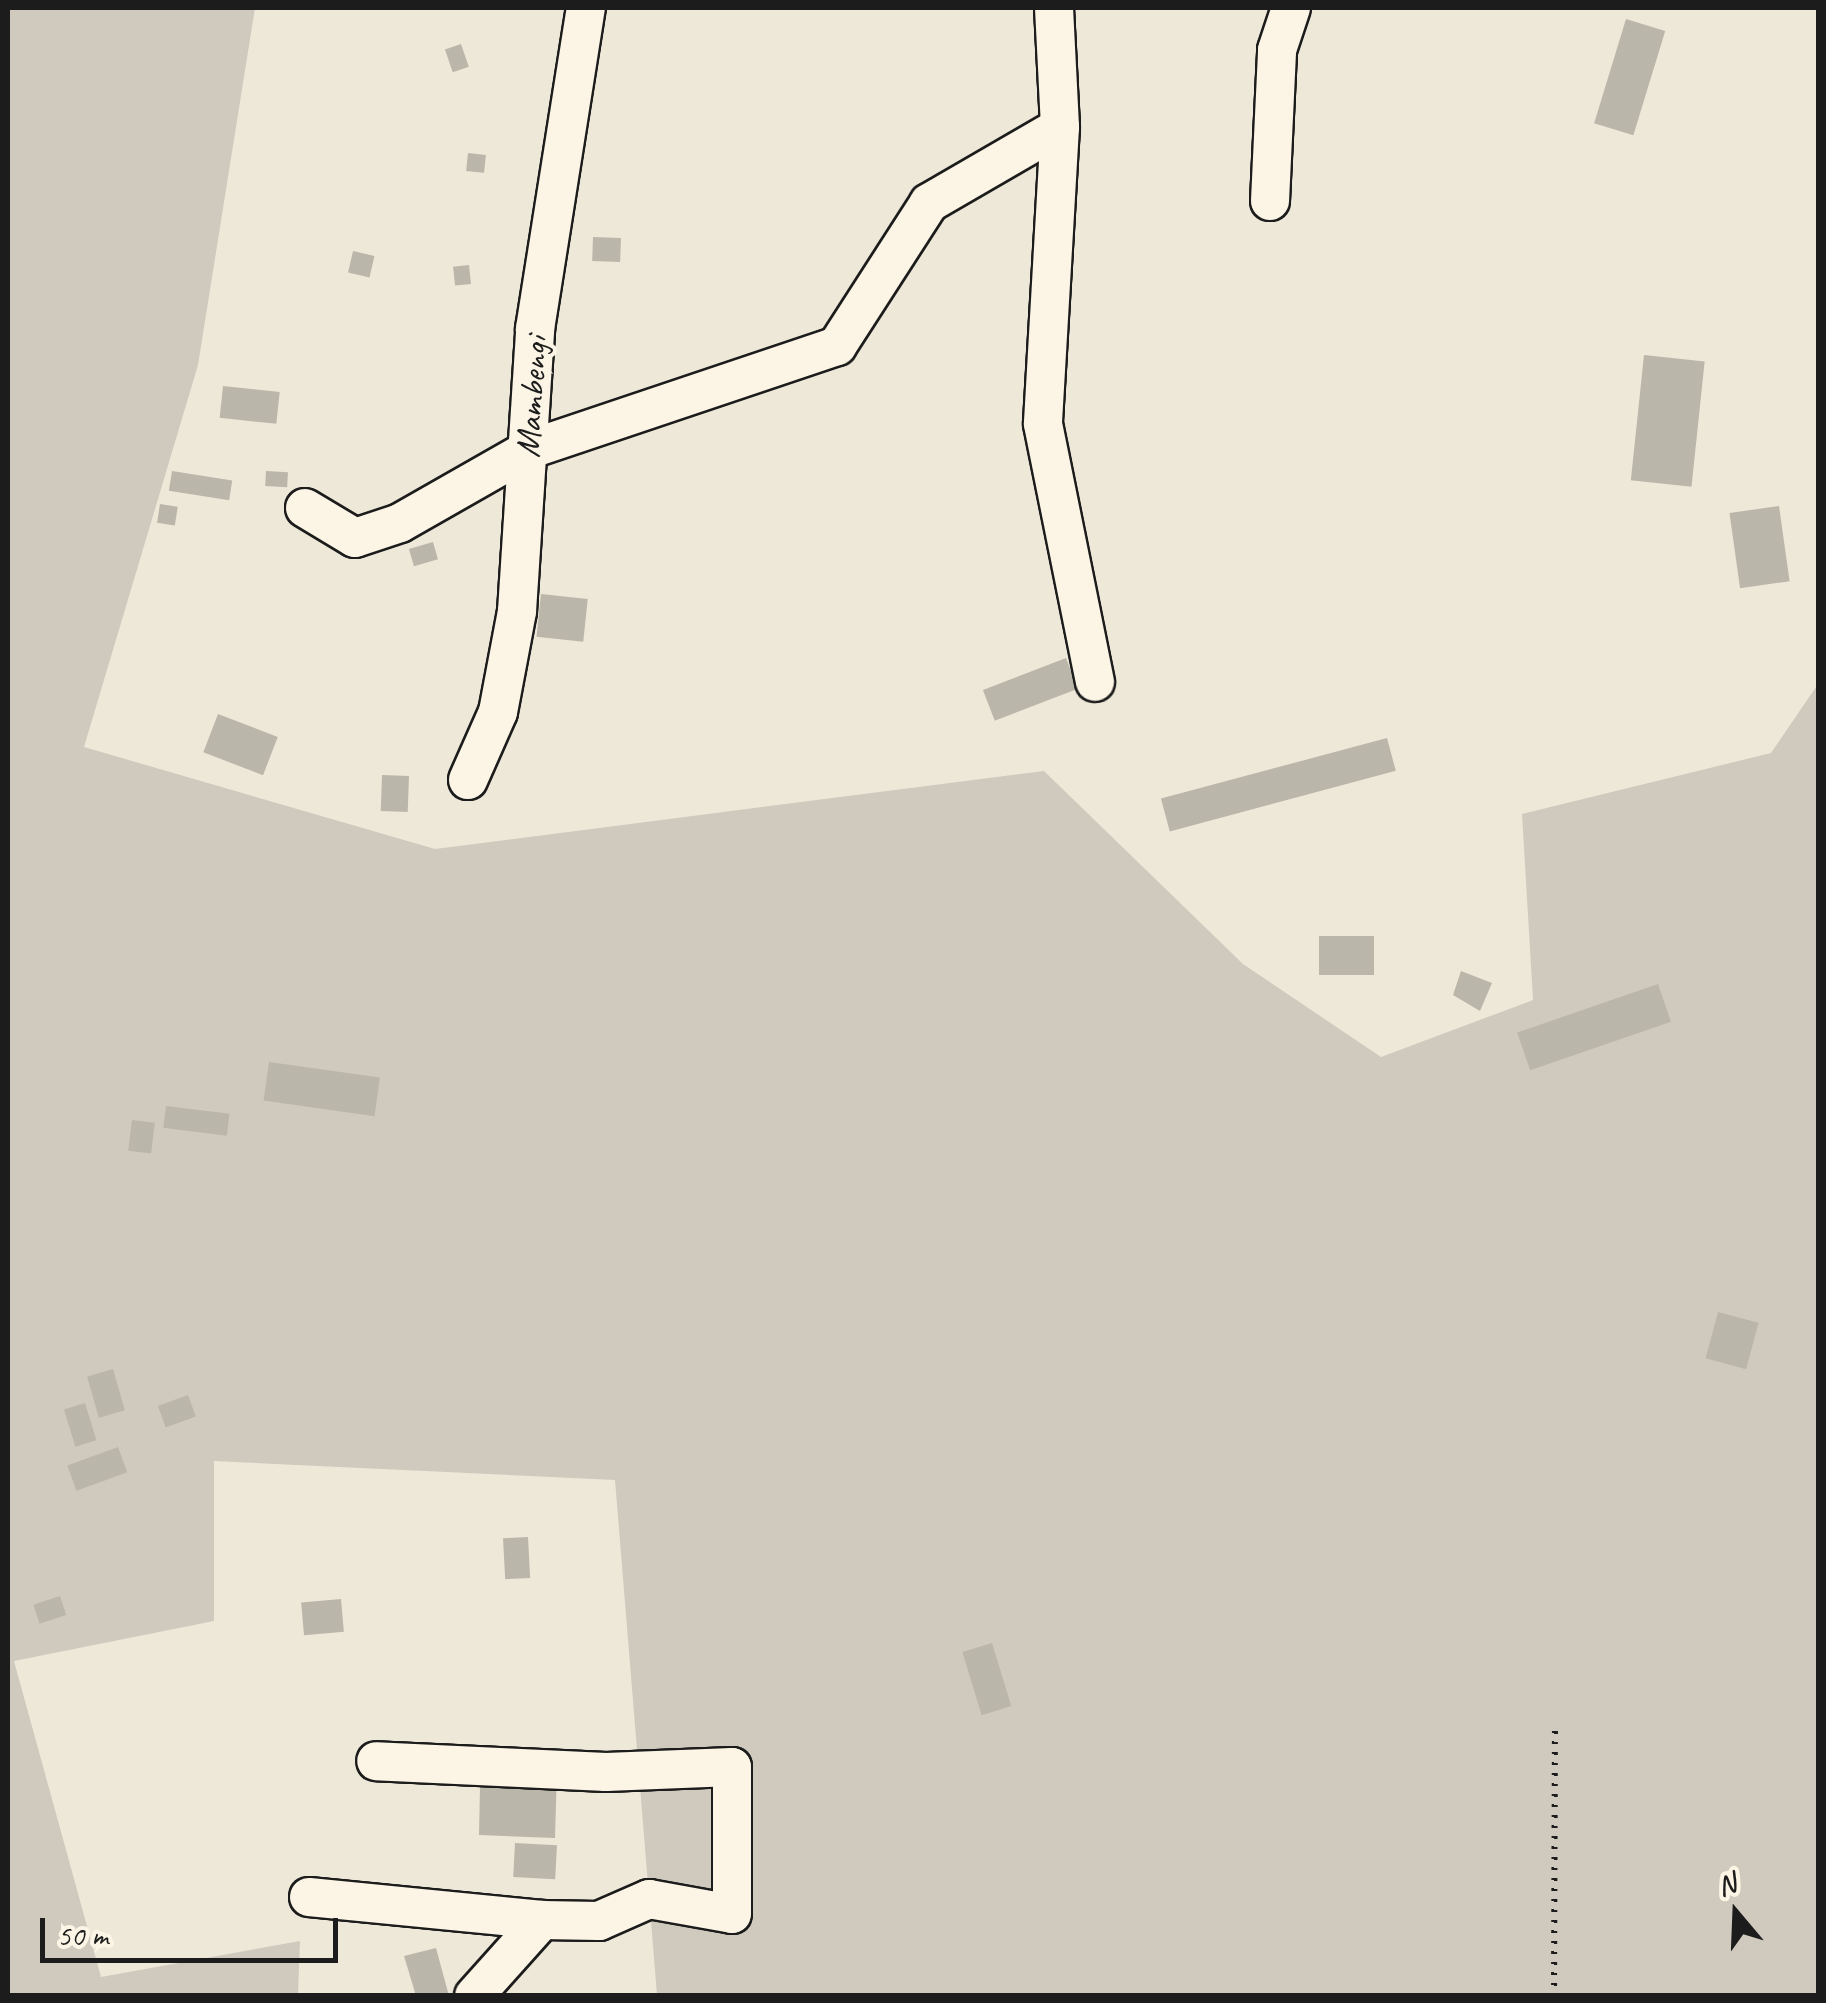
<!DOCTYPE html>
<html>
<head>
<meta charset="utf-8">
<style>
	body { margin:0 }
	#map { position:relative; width:1826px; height:2003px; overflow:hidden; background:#eee8d9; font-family:Caveat,sans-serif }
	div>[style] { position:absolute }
	.green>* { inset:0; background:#cfcabd }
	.building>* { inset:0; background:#bab6aa; transform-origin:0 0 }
	.path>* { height:6px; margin-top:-3px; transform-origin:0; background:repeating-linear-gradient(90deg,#1c1c1c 0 2.5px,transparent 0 10.5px) }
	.roads { filter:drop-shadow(2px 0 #1c1c1c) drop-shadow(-2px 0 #1c1c1c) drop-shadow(0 2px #1c1c1c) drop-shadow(0 -2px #1c1c1c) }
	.street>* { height:38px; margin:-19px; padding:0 19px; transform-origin:19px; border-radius:19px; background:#fcf5e5 }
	span { translate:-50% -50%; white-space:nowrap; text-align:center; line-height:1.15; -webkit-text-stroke:8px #fcf5e5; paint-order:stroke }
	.street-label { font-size:35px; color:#1c1c1c }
	.frame { position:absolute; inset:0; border:10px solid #1c1c1c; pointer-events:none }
	.north { position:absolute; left:1686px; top:1863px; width:100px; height:100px; -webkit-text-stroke:8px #fcf5e5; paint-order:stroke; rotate:341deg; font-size:28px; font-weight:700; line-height:40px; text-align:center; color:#1c1c1c }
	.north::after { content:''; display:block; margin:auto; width:35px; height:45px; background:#1c1c1c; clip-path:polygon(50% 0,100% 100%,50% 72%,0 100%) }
	.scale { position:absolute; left:40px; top:1918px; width:298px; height:45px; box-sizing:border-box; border:5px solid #1c1c1c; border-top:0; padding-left:12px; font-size:30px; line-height:35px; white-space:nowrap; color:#1c1c1c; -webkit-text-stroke:8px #fcf5e5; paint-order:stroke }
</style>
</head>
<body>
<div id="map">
	<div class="green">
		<i style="clip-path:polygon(8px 8px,255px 8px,198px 365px,84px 747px,435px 849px,1044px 771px,1243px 964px,1381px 1057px,1533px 1000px,1522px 814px,1771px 753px,1818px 684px,1818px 1995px,657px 1995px,615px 1480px,214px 1461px,214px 1621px,14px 1661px,101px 1977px,300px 1941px,298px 1995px,8px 1996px)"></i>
	</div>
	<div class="building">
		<i style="left:1626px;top:19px;width:41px;height:109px;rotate:17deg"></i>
		<i style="left:461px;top:44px;width:24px;height:17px;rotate:71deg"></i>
		<i style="left:468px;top:153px;width:18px;height:18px;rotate:6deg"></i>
		<i style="left:593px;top:237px;width:28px;height:24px;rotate:2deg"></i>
		<i style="left:353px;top:251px;width:22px;height:22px;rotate:13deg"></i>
		<i style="left:469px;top:265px;width:19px;height:16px;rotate:84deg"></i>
		<i style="left:1644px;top:355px;width:61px;height:126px;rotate:6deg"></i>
		<i style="left:223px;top:386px;width:57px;height:32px;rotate:6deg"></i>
		<i style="left:172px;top:471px;width:61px;height:20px;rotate:9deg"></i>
		<i style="left:266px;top:471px;width:22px;height:15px;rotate:3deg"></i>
		<i style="left:160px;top:504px;width:18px;height:19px;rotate:9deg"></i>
		<i style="left:1779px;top:506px;width:76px;height:50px;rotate:82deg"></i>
		<i style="left:433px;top:542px;width:18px;height:25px;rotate:74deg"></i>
		<i style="left:541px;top:594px;width:47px;height:43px;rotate:6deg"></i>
		<i style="left:1066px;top:658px;width:33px;height:89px;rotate:69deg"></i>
		<i style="left:218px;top:714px;width:64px;height:41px;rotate:21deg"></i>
		<i style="left:1387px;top:738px;width:34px;height:234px;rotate:75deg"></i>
		<i style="left:382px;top:775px;width:27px;height:36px;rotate:2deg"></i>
		<i style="left:1319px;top:936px;width:55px;height:39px"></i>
		<i style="clip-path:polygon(1461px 971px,1492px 983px,1480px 1011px,1453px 995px)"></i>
		<i style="left:1658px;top:984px;width:40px;height:149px;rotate:71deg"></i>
		<i style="left:269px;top:1062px;width:112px;height:39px;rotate:8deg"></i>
		<i style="left:166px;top:1106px;width:64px;height:22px;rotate:7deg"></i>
		<i style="left:132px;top:1120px;width:23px;height:31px;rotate:7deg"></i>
		<i style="left:1718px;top:1312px;width:42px;height:48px;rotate:15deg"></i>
		<i style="left:113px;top:1369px;width:43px;height:27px;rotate:74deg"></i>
		<i style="left:188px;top:1395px;width:23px;height:32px;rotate:70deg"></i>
		<i style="left:85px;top:1403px;width:39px;height:22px;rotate:73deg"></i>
		<i style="left:118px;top:1447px;width:27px;height:54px;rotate:70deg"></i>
		<i style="left:528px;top:1537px;width:41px;height:25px;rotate:87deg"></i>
		<i style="left:60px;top:1596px;width:20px;height:28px;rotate:72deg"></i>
		<i style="left:341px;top:1599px;width:33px;height:40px;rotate:85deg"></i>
		<i style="left:992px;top:1643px;width:66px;height:31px;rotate:73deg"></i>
		<i style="clip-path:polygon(528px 1769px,557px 1770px,555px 1838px,479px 1835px,480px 1787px,528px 1788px)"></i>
		<i style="left:515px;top:1843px;width:42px;height:34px;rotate:3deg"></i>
		<i style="clip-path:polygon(436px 1948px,449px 1996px,416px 1996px,404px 1956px)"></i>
	</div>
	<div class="path">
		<i style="left:1554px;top:1996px;width:271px;rotate:-89.8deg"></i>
	</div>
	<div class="roads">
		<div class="street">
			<i style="left:1054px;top:8px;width:119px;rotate:87.1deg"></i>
			<i style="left:1060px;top:127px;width:297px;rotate:93.3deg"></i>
			<i style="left:1043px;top:424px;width:263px;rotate:78.6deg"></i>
			<i style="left:1270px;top:201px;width:151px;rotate:-87.3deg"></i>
			<i style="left:1277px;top:50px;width:44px;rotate:-71.6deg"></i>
			<i style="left:305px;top:508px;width:58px;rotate:31deg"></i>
			<i style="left:355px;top:538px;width:47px;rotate:-18.4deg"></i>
			<i style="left:400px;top:523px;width:147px;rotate:-29.7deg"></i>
			<i style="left:528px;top:450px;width:326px;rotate:-18.6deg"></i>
			<i style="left:837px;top:346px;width:170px;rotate:-57.2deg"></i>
			<i style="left:929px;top:203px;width:151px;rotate:-30.1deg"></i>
			<i style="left:468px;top:780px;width:74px;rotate:-66.2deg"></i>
			<i style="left:498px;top:712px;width:103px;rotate:-79.3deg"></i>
			<i style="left:517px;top:611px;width:283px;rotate:-86.3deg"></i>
			<i style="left:535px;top:329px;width:325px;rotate:-81deg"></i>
			<i style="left:309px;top:1897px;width:234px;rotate:5.6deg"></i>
			<i style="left:542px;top:1920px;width:57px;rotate:1deg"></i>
			<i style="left:599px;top:1921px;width:55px;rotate:-23.7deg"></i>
			<i style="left:649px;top:1899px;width:84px;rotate:10.2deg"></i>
			<i style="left:732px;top:1914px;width:147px;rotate:-90deg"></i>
			<i style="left:732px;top:1767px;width:126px;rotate:177.7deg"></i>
			<i style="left:606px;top:1772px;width:230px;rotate:-177.3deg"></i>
			<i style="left:474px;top:1996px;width:102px;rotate:-48.2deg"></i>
		</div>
	</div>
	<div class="street-label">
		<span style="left:532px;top:397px;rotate:-86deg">Mambengi</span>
	</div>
	<div class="frame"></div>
	<div class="north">N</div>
	<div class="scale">50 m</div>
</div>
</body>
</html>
